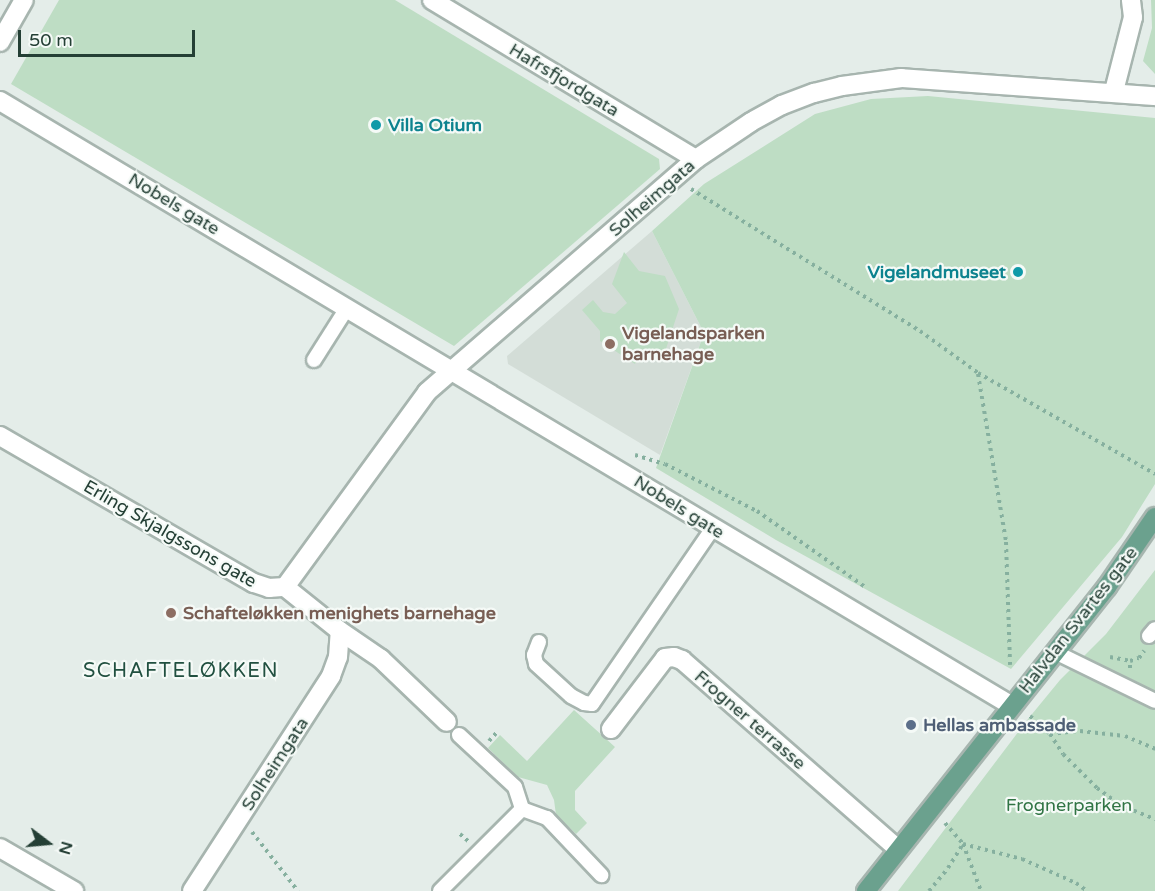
<!DOCTYPE html>
<html>
<head>
<meta charset="utf-8">
<style>
	body { margin:0 }
	#map { position:relative; width:1155px; height:891px; overflow:hidden; background:#e4ede9; font-family:"Varela Round",sans-serif }
	div>[style] { position:absolute }
	.built>* { inset:0; background:#d3ddd7 }
	.green>* { inset:0; background:#beddc4 }
	.path>* { height:4px; margin-top:-2px; transform-origin:0; background:repeating-linear-gradient(90deg,#86b09f 0 3px,transparent 0 7.5px) }
	.roads { filter:drop-shadow(2px 0 #a7b5af) drop-shadow(-2px 0 #a7b5af) drop-shadow(0 2px #a7b5af) drop-shadow(0 -2px #a7b5af) }
	.service>* { height:14px; margin:-7px; padding:0 7px; transform-origin:7px; border-radius:7px; background:#fff }
	.minor>* { height:18px; margin:-9px; padding:0 9px; transform-origin:9px; border-radius:9px; background:#fff }
	.tertiary>* { height:18px; margin:-9px; padding:0 9px; transform-origin:9px; border-radius:9px; background:#fff }
	.primary>* { height:18px; margin:-9px; padding:0 9px; transform-origin:9px; border-radius:9px; background:#6ba18e }
	.dots>* { width:16px; height:16px; translate:-50% -50%; box-sizing:border-box; border:3px solid #f5faf7; border-radius:50% }
	span { translate:-50% -50%; white-space:nowrap; text-align:center; line-height:1.15; -webkit-text-stroke:4.5px #f5faf7; paint-order:stroke }
	.street-label { font-size:18px; color:#243f35 }
	.culture-label { font-size:18px; color:#0d838f; font-weight:700 }
	.left { translate:0 -50%; text-align:left }
	.right { translate:-100% -50%; text-align:right }
	.education-label { font-size:18px; color:#785e54; font-weight:700 }
	.service-label { font-size:18px; color:#4e5e75; font-weight:700 }
	.park-label { font-size:18px; color:#307444 }
	.neighbourhood-label { font-size:20px; color:#215040; letter-spacing:1.5px }
	.north { position:absolute; left:18px; top:813px; width:60px; height:60px; -webkit-text-stroke:4px #f5faf7; paint-order:stroke; rotate:106deg; font-size:16px; font-weight:700; line-height:24px; text-align:center; color:#243f35 }
	.north::after { content:''; display:block; margin:auto; width:21px; height:27px; background:#243f35; clip-path:polygon(50% 0,100% 100%,50% 72%,0 100%) }
	.scale { position:absolute; left:18px; top:30px; width:177px; height:27px; box-sizing:border-box; border:3px solid #243f35; border-top:0; padding-left:8px; font-size:18px; line-height:21px; white-space:nowrap; color:#243f35; -webkit-text-stroke:4px #f5faf7; paint-order:stroke }
</style>
</head>
<body>
<div id="map">
	<div class="built">
		<i style="clip-path:polygon(652px 231px,704px 333px,660px 455px,508px 364px,507px 356px)"></i>
	</div>
	<div class="green">
		<i style="clip-path:polygon(59px 0,395px 0,659px 159px,660px 169px,454px 346px,11px 84px)"></i>
		<i style="clip-path:polygon(1151px 0,1155px 0,1155px 74px,1143px 61px,1152px 28px)"></i>
		<i style="clip-path:polygon(928px 96px,1155px 118px,1155px 484px,1122px 537px,1011px 669px,776px 540px,656px 468px,704px 333px,652px 231px,704px 184px,815px 114px,871px 99px)"></i>
		<i style="clip-path:polygon(624px 252px,639px 271px,665px 276px,679px 309px,663px 358px,642px 350px,635px 364px,600px 341px,600px 331px,582px 310px,593px 300px,603px 312px,615px 314px,627px 303px,612px 284px)"></i>
		<i style="clip-path:polygon(1155px 570px,1155px 891px,898px 891px,1028px 719px,1060px 680px,1106px 634px)"></i>
		<i style="clip-path:polygon(574px 710px,615px 747px,575px 791px,575px 810px,587px 823px,576px 834px,556px 815px,554px 800px,547px 785px,518px 777px,488px 748px,500px 735px,527px 761px)"></i>
	</div>
	<div class="path">
		<i style="left:691px;top:189px;width:269px;rotate:31.8deg"></i>
		<i style="left:920px;top:331px;width:72px;rotate:35.9deg"></i>
		<i style="left:978px;top:373px;width:204px;rotate:29.7deg"></i>
		<i style="left:978px;top:374px;width:170px;rotate:80.5deg"></i>
		<i style="left:1006px;top:542px;width:123px;rotate:88.1deg"></i>
		<i style="left:635px;top:455px;width:31px;rotate:17deg"></i>
		<i style="left:665px;top:464px;width:103px;rotate:27.1deg"></i>
		<i style="left:757px;top:511px;width:132px;rotate:35.1deg"></i>
		<i style="left:1110px;top:657px;width:20px;rotate:11deg"></i>
		<i style="left:1130px;top:668px;width:7px;rotate:-90deg"></i>
		<i style="left:1130px;top:661px;width:9px;rotate:-18deg"></i>
		<i style="left:1139px;top:658px;width:9px;rotate:-54deg"></i>
		<i style="left:1030px;top:716px;width:27px;rotate:42deg"></i>
		<i style="left:1050px;top:734px;width:24px;rotate:57deg"></i>
		<i style="left:1063px;top:754px;width:48px;rotate:45deg"></i>
		<i style="left:1097px;top:788px;width:29px;rotate:36deg"></i>
		<i style="left:1120px;top:805px;width:38px;rotate:22deg"></i>
		<i style="left:1050px;top:734px;width:30px;rotate:-6deg"></i>
		<i style="left:1080px;top:731px;width:45px;rotate:6.3deg"></i>
		<i style="left:1125px;top:736px;width:33px;rotate:23deg"></i>
		<i style="left:489px;top:741px;width:12px;rotate:-48deg"></i>
		<i style="left:945px;top:823px;width:28px;rotate:49deg"></i>
		<i style="left:963px;top:844px;width:50px;rotate:69deg"></i>
		<i style="left:252px;top:832px;width:75px;rotate:52.1deg"></i>
		<i style="left:460px;top:834px;width:11px;rotate:41deg"></i>
		<i style="left:929px;top:891px;width:30px;rotate:-50deg"></i>
		<i style="left:948px;top:868px;width:28px;rotate:-58deg"></i>
		<i style="left:963px;top:844px;width:61px;rotate:14.3deg"></i>
		<i style="left:1022px;top:859px;width:59px;rotate:24deg"></i>
		<i style="left:1076px;top:883px;width:14px;rotate:36deg"></i>
	</div>
	<div class="roads">
		<div class="service">
			<i style="left:314px;top:360px;width:62px;rotate:-57.6deg"></i>
			<i style="left:1149px;top:636px;width:9px;rotate:-49deg"></i>
			<i style="left:539px;top:642px;width:14px;rotate:111deg"></i>
			<i style="left:534px;top:655px;width:9px;rotate:77deg"></i>
			<i style="left:536px;top:664px;width:47px;rotate:42.4deg"></i>
			<i style="left:571px;top:696px;width:15px;rotate:28deg"></i>
			<i style="left:584px;top:703px;width:8px;rotate:7deg"></i>
			<i style="left:592px;top:704px;width:214px;rotate:-55.5deg"></i>
			<i style="left:1055px;top:652px;width:111px;rotate:26.1deg"></i>
			<i style="left:459px;top:735px;width:76px;rotate:42.9deg"></i>
			<i style="left:515px;top:787px;width:23px;rotate:72deg"></i>
			<i style="left:522px;top:809px;width:27px;rotate:20deg"></i>
			<i style="left:547px;top:818px;width:79px;rotate:46.5deg"></i>
			<i style="left:440px;top:891px;width:116px;rotate:-45deg"></i>
		</div>
		<div class="minor">
			<i style="left:432px;top:0;width:308px;rotate:31.1deg"></i>
			<i style="left:0;top:42px;width:48px;rotate:-60.3deg"></i>
			<i style="left:1114px;top:91px;width:76px;rotate:-75.6deg"></i>
			<i style="left:1133px;top:17px;width:17px;rotate:-97deg"></i>
			<i style="left:0;top:101px;width:1179px;rotate:30.87deg"></i>
			<i style="left:0;top:436px;width:293px;rotate:30.1deg"></i>
			<i style="left:254px;top:583px;width:16px;rotate:18deg"></i>
			<i style="left:269px;top:588px;width:16px;rotate:-4deg"></i>
			<i style="left:285px;top:587px;width:70px;rotate:38.7deg"></i>
			<i style="left:340px;top:631px;width:50px;rotate:34.3deg"></i>
			<i style="left:381px;top:659px;width:91px;rotate:43.7deg"></i>
			<i style="left:285px;top:587px;width:241px;rotate:-53.9deg"></i>
			<i style="left:427px;top:392px;width:356px;rotate:-40.9deg"></i>
			<i style="left:696px;top:159px;width:66px;rotate:-33.9deg"></i>
			<i style="left:751px;top:122px;width:35px;rotate:-29deg"></i>
			<i style="left:782px;top:105px;width:34px;rotate:-21deg"></i>
			<i style="left:814px;top:93px;width:29px;rotate:-14deg"></i>
			<i style="left:842px;top:86px;width:60px;rotate:-7.7deg"></i>
			<i style="left:901px;top:78px;width:255px;rotate:4.1deg"></i>
			<i style="left:611px;top:729px;width:89px;rotate:-52.7deg"></i>
			<i style="left:665px;top:658px;width:9px;rotate:-6deg"></i>
			<i style="left:674px;top:657px;width:9px;rotate:21deg"></i>
			<i style="left:682px;top:660px;width:287px;rotate:41.2deg"></i>
			<i style="left:192px;top:891px;width:256px;rotate:-57.1deg"></i>
			<i style="left:331px;top:676px;width:20px;rotate:-70deg"></i>
			<i style="left:338px;top:657px;width:26px;rotate:-86deg"></i>
		</div>
		<div class="tertiary">
			<i style="left:0;top:848px;width:86px;rotate:30.2deg"></i>
		</div>
		<div class="primary">
			<i style="left:866px;top:891px;width:388px;rotate:-51.6deg"></i>
			<i style="left:1107px;top:587px;width:85px;rotate:-55.6deg"></i>
		</div>
	</div>
	<div class="dots">
		<i style="left:376px;top:125px;background:#0f9aa8"></i>
		<i style="left:1018px;top:272px;background:#0f9aa8"></i>
		<i style="left:610px;top:344px;background:#8d6e63"></i>
		<i style="left:171px;top:613px;background:#8d6e63"></i>
		<i style="left:911px;top:725px;background:#5c6f8a"></i>
	</div>
	<div class="street-label">
		<span style="left:564px;top:80px;rotate:31deg">Hafrsfjordgata</span>
		<span style="left:652px;top:198px;rotate:-41deg">Solheimgata</span>
		<span style="left:174px;top:204px;rotate:31deg">Nobels gate</span>
		<span style="left:679px;top:507px;rotate:32deg">Nobels gate</span>
		<span style="left:170px;top:534px;rotate:30deg">Erling Skjalgssons gate</span>
		<span style="left:1078px;top:620px;rotate:-52deg">Halvdan Svartes gate</span>
		<span style="left:750px;top:720px;rotate:41deg">Frogner terrasse</span>
		<span style="left:275px;top:764px;rotate:-57deg">Solheimgata</span>
	</div>
	<div class="culture-label">
		<span class="left" style="left:388px;top:125px">Villa Otium</span>
		<span class="right" style="left:1006px;top:272px">Vigelandmuseet</span>
	</div>
	<div class="education-label">
		<span class="left" style="left:622px;top:344px">Vigelandsparken<br>barnehage</span>
		<span class="left" style="left:183px;top:613px">Schafteløkken menighets barnehage</span>
	</div>
	<div class="service-label">
		<span class="left" style="left:923px;top:725px">Hellas ambassade</span>
	</div>
	<div class="park-label">
		<span style="left:1069px;top:805px">Frognerparken</span>
	</div>
	<div class="neighbourhood-label">
		<span style="left:181px;top:671px">SCHAFTELØKKEN</span>
	</div>
	<div class="north">N</div>
	<div class="scale">50 m</div>
</div>
</body>
</html>
